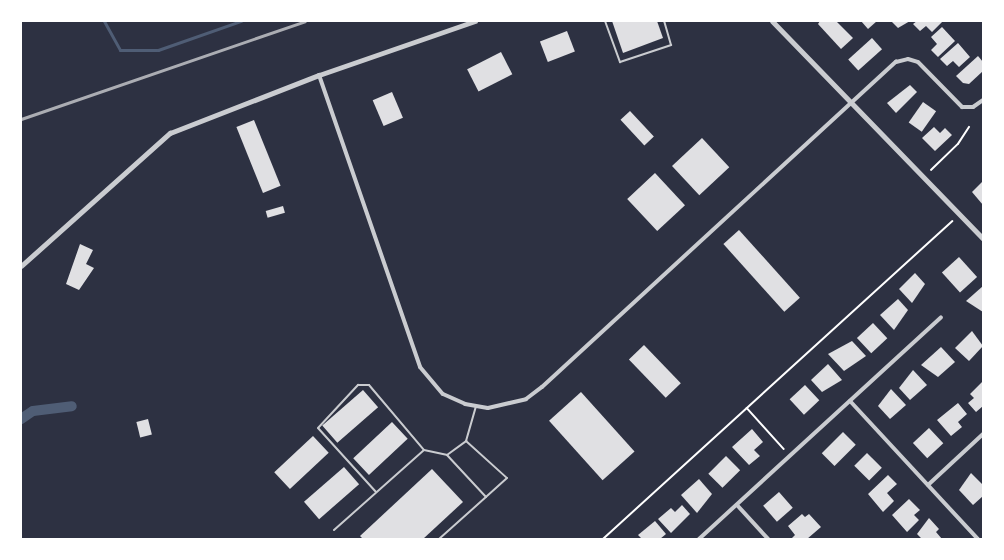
<!DOCTYPE html>
<html>
<head>
<meta charset="utf-8">
<style>
	body { margin:0 }
	#map { position:relative; width:1004px; height:560px; overflow:hidden; background:#2d3142; font-family:"Noto Sans",sans-serif }
	div>[style] { position:absolute }
	.stream>* { height:3px; margin:-1.5px; padding:0 1.5px; transform-origin:1.5px; border-radius:1.5px; background:#4f5d75 }
	.canal>* { height:10px; margin:-5px; padding:0 5px; transform-origin:5px; border-radius:5px; background:#4f5d75 }
	.building>* { inset:0; background:#e0e0e3; transform-origin:0 0 }
	.path>* { height:1.5px; margin:-0.75px; padding:0 0.75px; transform-origin:0.75px; border-radius:0.75px; background:#fff }
	.service>* { height:2px; margin:-1px; padding:0 1px; transform-origin:1px; border-radius:1px; background:#caccd0 }
	.minor>* { height:4px; margin:-2px; padding:0 2px; transform-origin:2px; border-radius:2px; background:#caccd0 }
	.tertiary>* { height:5px; margin:-2.5px; padding:0 2.5px; transform-origin:2.5px; border-radius:2.5px; background:#caccd0 }
	.rail>* { height:3px; margin:-1.5px; padding:0 1.5px; transform-origin:1.5px; border-radius:1.5px; background:#abadb3 }
	span { translate:-50% -50%; white-space:nowrap; text-align:center; line-height:1.15; -webkit-text-stroke:5px #fff; paint-order:stroke }
	.frame { position:absolute; inset:0; border:22px solid #fff; pointer-events:none }
</style>
</head>
<body>
<div id="map">
	<div class="stream">
		<i style="left:104px;top:21px;width:33px;rotate:61deg"></i>
		<i style="left:120px;top:50px;width:38px"></i>
		<i style="left:158px;top:50px;width:88px;rotate:-19.3deg"></i>
	</div>
	<div class="canal">
		<i style="left:21px;top:419px;width:14px;rotate:-34deg"></i>
		<i style="left:33px;top:411px;width:39px;rotate:-7deg"></i>
	</div>
	<div class="building">
		<i style="clip-path:polygon(612px 21px,657px 21px,663px 38px,623px 53px)"></i>
		<i style="clip-path:polygon(820px 21px,836px 21px,853px 38px,841px 49px,818px 24px)"></i>
		<i style="clip-path:polygon(861px 21px,877px 21px,868px 29px)"></i>
		<i style="clip-path:polygon(891px 21px,910px 21px,898px 28px)"></i>
		<i style="clip-path:polygon(917px 21px,943px 21px,932px 32px,926px 26px,920px 31px,913px 24px)"></i>
		<i style="clip-path:polygon(942px 27px,955px 41px,938px 57px,931px 50px,937px 44px,931px 37px)"></i>
		<i style="left:567px;top:31px;width:22px;height:29px;rotate:69deg"></i>
		<i style="left:872px;top:38px;width:15px;height:32px;rotate:48deg"></i>
		<i style="clip-path:polygon(958px 43px,970px 57px,959px 67px,953px 61px,947px 66px,940px 59px)"></i>
		<i style="left:501px;top:52px;width:25px;height:38px;rotate:63deg"></i>
		<i style="clip-path:polygon(978px 56px,983px 62px,983px 71px,969px 84px,963px 83px,956px 76px)"></i>
		<i style="clip-path:polygon(910px 85px,917px 92px,896px 113px,887px 103px)"></i>
		<i style="left:392px;top:92px;width:28px;height:21px;rotate:67deg"></i>
		<i style="left:923px;top:102px;width:16px;height:25px;rotate:35deg"></i>
		<i style="left:630px;top:111px;width:35px;height:13px;rotate:47deg"></i>
		<i style="left:254px;top:120px;width:71px;height:19px;rotate:68deg"></i>
		<i style="clip-path:polygon(934px 127px,940px 133px,945px 128px,952px 135px,935px 151px,922px 138px)"></i>
		<i style="left:702px;top:138px;width:40px;height:41px;rotate:47deg"></i>
		<i style="left:655px;top:173px;width:44px;height:38px;rotate:47deg"></i>
		<i style="clip-path:polygon(983px 181px,983px 205px,972px 192px)"></i>
		<i style="left:283px;top:206px;width:7px;height:18px;rotate:74deg"></i>
		<i style="left:739px;top:230px;width:91px;height:21px;rotate:48deg"></i>
		<i style="clip-path:polygon(80px 244px,93px 250px,86px 264px,94px 268px,79px 290px,66px 284px)"></i>
		<i style="left:959px;top:257px;width:27px;height:23px;rotate:48deg"></i>
		<i style="clip-path:polygon(915px 273px,925px 284px,912px 303px,899px 289px)"></i>
		<i style="clip-path:polygon(983px 286px,983px 312px,966px 301px)"></i>
		<i style="clip-path:polygon(898px 299px,908px 310px,894px 330px,880px 315px)"></i>
		<i style="left:873px;top:323px;width:21px;height:22px;rotate:47deg"></i>
		<i style="clip-path:polygon(972px 331px,983px 346px,969px 361px,955px 348px)"></i>
		<i style="clip-path:polygon(852px 341px,866px 356px,844px 371px,828px 354px)"></i>
		<i style="left:644px;top:345px;width:53px;height:21px;rotate:46deg"></i>
		<i style="clip-path:polygon(941px 347px,955px 362px,938px 377px,921px 365px)"></i>
		<i style="clip-path:polygon(828px 364px,842px 380px,822px 392px,811px 380px)"></i>
		<i style="clip-path:polygon(913px 370px,927px 385px,910px 400px,899px 388px)"></i>
		<i style="clip-path:polygon(983px 381px,983px 406px,976px 412px,968px 403px,974px 398px,970px 394px)"></i>
		<i style="left:805px;top:385px;width:21px;height:21px;rotate:47deg"></i>
		<i style="clip-path:polygon(891px 389px,906px 405px,890px 419px,878px 406px)"></i>
		<i style="left:363px;top:390px;width:23px;height:54px;rotate:49deg"></i>
		<i style="left:581px;top:392px;width:80px;height:43px;rotate:48deg"></i>
		<i style="clip-path:polygon(958px 403px,967px 414px,958px 422px,962px 427px,951px 436px,937px 420px)"></i>
		<i style="left:148px;top:419px;width:16px;height:12px;rotate:76deg"></i>
		<i style="left:392px;top:422px;width:23px;height:53px;rotate:47deg"></i>
		<i style="left:929px;top:428px;width:21px;height:22px;rotate:47deg"></i>
		<i style="clip-path:polygon(752px 429px,763px 442px,754px 450px,760px 456px,749px 465px,732px 447px)"></i>
		<i style="left:843px;top:432px;width:18px;height:30px;rotate:45deg"></i>
		<i style="left:313px;top:436px;width:23px;height:53px;rotate:47deg"></i>
		<i style="left:867px;top:453px;width:21px;height:18px;rotate:45deg"></i>
		<i style="left:726px;top:456px;width:20px;height:25px;rotate:45deg"></i>
		<i style="left:344px;top:467px;width:23px;height:53px;rotate:49deg"></i>
		<i style="clip-path:polygon(432px 469px,463px 502px,423px 539px,363px 539px,360px 536px)"></i>
		<i style="clip-path:polygon(971px 473px,983px 485px,983px 496px,973px 505px,959px 490px)"></i>
		<i style="clip-path:polygon(888px 475px,897px 484px,887px 493px,894px 501px,883px 512px,868px 494px)"></i>
		<i style="clip-path:polygon(699px 479px,712px 494px,697px 513px,681px 495px)"></i>
		<i style="left:779px;top:492px;width:21px;height:21px;rotate:49deg"></i>
		<i style="clip-path:polygon(909px 499px,920px 510px,914px 515px,919px 520px,907px 532px,892px 515px)"></i>
		<i style="clip-path:polygon(682px 505px,690px 514px,671px 533px,658px 519px,671px 508px,675px 512px)"></i>
		<i style="clip-path:polygon(802px 514px,805px 517px,809px 514px,821px 527px,807px 539px,791px 539px,795px 535px,788px 526px)"></i>
		<i style="clip-path:polygon(929px 518px,939px 529px,936px 532px,942px 539px,922px 539px,917px 534px)"></i>
		<i style="clip-path:polygon(655px 521px,666px 534px,660px 539px,642px 539px,638px 535px)"></i>
	</div>
	<div class="path">
		<i style="left:931px;top:170px;width:37px;rotate:-44deg"></i>
		<i style="left:958px;top:144px;width:20px;rotate:-57deg"></i>
		<i style="left:747px;top:408px;width:55px;rotate:47.9deg"></i>
		<i style="left:603px;top:539px;width:472px;rotate:-42.3deg"></i>
	</div>
	<div class="service">
		<i style="left:605px;top:21px;width:44px;rotate:69.9deg"></i>
		<i style="left:620px;top:62px;width:54px;rotate:-18.4deg"></i>
		<i style="left:671px;top:45px;width:25px;rotate:-106deg"></i>
		<i style="left:466px;top:441px;width:55px;rotate:42.1deg"></i>
		<i style="left:507px;top:478px;width:28px;rotate:138deg"></i>
		<i style="left:376px;top:492px;width:86px;rotate:-132.2deg"></i>
		<i style="left:318px;top:428px;width:59px;rotate:-47.1deg"></i>
		<i style="left:358px;top:385px;width:11px"></i>
		<i style="left:369px;top:385px;width:85px;rotate:49.8deg"></i>
		<i style="left:334px;top:530px;width:120px;rotate:-41.6deg"></i>
		<i style="left:424px;top:450px;width:24px;rotate:12deg"></i>
		<i style="left:447px;top:455px;width:24px;rotate:-36deg"></i>
		<i style="left:466px;top:441px;width:35px;rotate:-74deg"></i>
		<i style="left:439px;top:539px;width:63px;rotate:-41.8deg"></i>
		<i style="left:486px;top:497px;width:57px;rotate:-132.9deg"></i>
	</div>
	<div class="minor">
		<i style="left:319px;top:75px;width:309px;rotate:70.9deg"></i>
		<i style="left:420px;top:367px;width:35px;rotate:50deg"></i>
		<i style="left:443px;top:394px;width:24px;rotate:24deg"></i>
		<i style="left:465px;top:404px;width:23px;rotate:10deg"></i>
		<i style="left:488px;top:408px;width:39px;rotate:-13deg"></i>
		<i style="left:526px;top:399px;width:20px;rotate:-37deg"></i>
		<i style="left:542px;top:387px;width:481px;rotate:-42.6deg"></i>
		<i style="left:896px;top:62px;width:12px;rotate:-14deg"></i>
		<i style="left:908px;top:59px;width:10px;rotate:17deg"></i>
		<i style="left:918px;top:62px;width:63px;rotate:45.6deg"></i>
		<i style="left:962px;top:107px;width:11px"></i>
		<i style="left:973px;top:107px;width:12px;rotate:-35deg"></i>
		<i style="left:850px;top:401px;width:188px;rotate:47.2deg"></i>
		<i style="left:928px;top:485px;width:75px;rotate:-42.8deg"></i>
		<i style="left:737px;top:505px;width:46px;rotate:47.6deg"></i>
		<i style="left:699px;top:539px;width:328px;rotate:-42.5deg"></i>
	</div>
	<div class="tertiary">
		<i style="left:772px;top:21px;width:303px;rotate:45.9deg"></i>
		<i style="left:21px;top:266px;width:200px;rotate:-41.8deg"></i>
		<i style="left:170px;top:133px;width:160px;rotate:-21.3deg"></i>
		<i style="left:319px;top:75px;width:165px;rotate:-19.1deg"></i>
	</div>
	<div class="rail">
		<i style="left:21px;top:119px;width:300px;rotate:-19deg"></i>
	</div>
	<div class="frame"></div>
</div>
</body>
</html>
